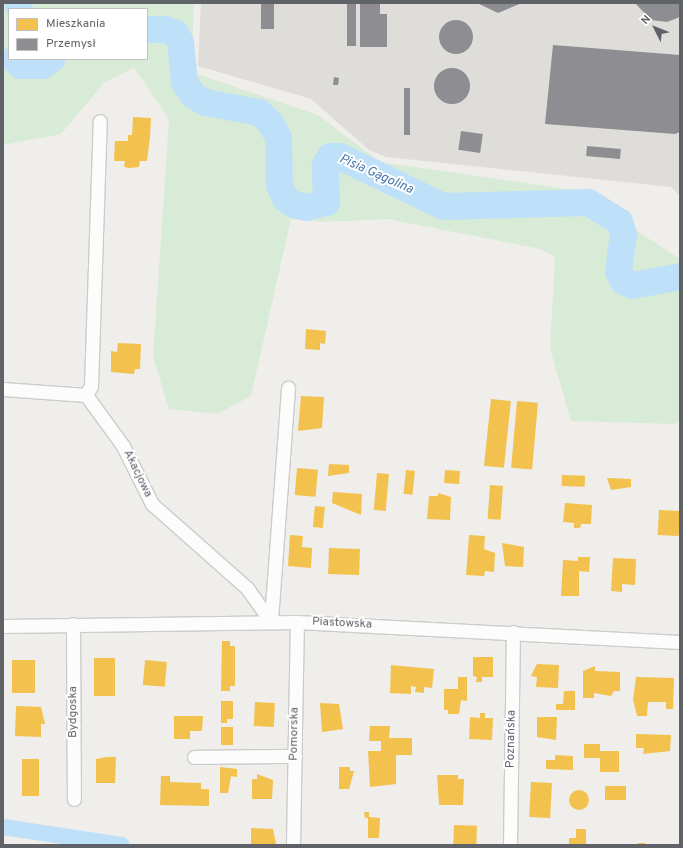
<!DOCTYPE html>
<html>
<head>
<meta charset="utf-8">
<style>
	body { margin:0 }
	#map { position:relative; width:683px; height:848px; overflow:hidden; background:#efeeea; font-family:Overpass,sans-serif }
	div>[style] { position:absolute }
	.industrial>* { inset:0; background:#dfddda }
	.green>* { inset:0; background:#d8ebd6 }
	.homes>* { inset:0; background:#f2c14e; transform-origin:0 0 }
	.round { border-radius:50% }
	.industry>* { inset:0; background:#8d8d92; transform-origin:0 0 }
	.canal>* { height:16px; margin:-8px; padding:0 8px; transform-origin:8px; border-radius:8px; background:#bfe0f9 }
	.river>* { height:27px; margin:-13.5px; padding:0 13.5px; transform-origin:13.5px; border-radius:13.5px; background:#bfe0f9 }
	.roads { filter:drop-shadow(1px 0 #cbcccc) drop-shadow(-1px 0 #cbcccc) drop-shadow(0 1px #cbcccc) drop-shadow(0 -1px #cbcccc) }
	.minor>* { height:13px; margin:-6.5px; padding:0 6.5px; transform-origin:6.5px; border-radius:6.5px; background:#fdfcfc }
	span { translate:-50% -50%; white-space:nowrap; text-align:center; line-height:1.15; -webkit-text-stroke:4px #fff; paint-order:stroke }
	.street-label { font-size:12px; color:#5f6368 }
	.water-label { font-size:13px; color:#4174aa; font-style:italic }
	.frame { position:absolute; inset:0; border:4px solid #5f6368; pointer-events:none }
	.legend { position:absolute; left:8px; top:8px; width:140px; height:52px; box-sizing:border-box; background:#fff; border:1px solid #bfc1c3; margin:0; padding:5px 7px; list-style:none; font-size:12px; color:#5f6368 }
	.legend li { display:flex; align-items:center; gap:8px; height:20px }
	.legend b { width:20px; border:1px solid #bfc1c3 }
	.north { position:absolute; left:635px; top:8px; width:40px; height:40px; -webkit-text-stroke:3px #fff; paint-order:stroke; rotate:312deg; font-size:11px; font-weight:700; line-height:16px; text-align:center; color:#5f6368 }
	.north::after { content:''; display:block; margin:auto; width:14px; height:18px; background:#5f6368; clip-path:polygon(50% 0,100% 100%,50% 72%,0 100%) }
</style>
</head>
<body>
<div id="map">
	<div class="industrial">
		<i style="clip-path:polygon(201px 3px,680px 3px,680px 196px,671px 187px,386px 157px,369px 150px,311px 99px,198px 66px)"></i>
	</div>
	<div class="green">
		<i style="clip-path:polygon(evenodd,3px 3px,194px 3px,191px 72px,318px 115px,380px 162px,574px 190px,680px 259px,680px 420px,674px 424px,571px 421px,550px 348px,555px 257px,540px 249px,388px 219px,324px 222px,291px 219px,251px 396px,217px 414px,169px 409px,153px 357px,169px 119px,134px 68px,105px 82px,61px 134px,3px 145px,3px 3px,9px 9px,147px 9px,147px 59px,9px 59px,9px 9px)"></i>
	</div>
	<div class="homes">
		<i style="clip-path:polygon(133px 117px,151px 118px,150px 137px,147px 161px,140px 161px,139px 167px,130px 168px,124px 167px,125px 161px,114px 161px,115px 141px,128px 141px,128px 135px,132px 135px)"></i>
		<i style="clip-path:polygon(306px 329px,326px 331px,325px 344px,320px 343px,320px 350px,305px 349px)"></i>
		<i style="clip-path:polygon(118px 343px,141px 344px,140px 369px,135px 369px,134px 374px,111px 372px,111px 351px,117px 352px)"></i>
		<i style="clip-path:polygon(301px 396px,324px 397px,322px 428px,298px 431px)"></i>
		<i style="left:491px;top:399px;width:20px;height:67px;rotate:6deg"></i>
		<i style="left:517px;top:401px;width:21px;height:67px;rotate:5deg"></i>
		<i style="clip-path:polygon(329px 464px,349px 465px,349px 473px,328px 476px)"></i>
		<i style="left:297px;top:468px;width:21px;height:27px;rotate:5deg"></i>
		<i style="left:406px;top:470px;width:9px;height:24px;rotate:6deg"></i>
		<i style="left:445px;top:470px;width:15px;height:13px;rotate:4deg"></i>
		<i style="left:377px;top:473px;width:12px;height:37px;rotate:5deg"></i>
		<i style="left:562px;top:475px;width:23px;height:11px;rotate:2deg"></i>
		<i style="clip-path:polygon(607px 478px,631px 479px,631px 487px,611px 490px)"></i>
		<i style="left:490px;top:485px;width:13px;height:34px;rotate:4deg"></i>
		<i style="clip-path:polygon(333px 492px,362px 494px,361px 515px,332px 503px)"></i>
		<i style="clip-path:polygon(438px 493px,451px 497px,450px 520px,427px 519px,429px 496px,438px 496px)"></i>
		<i style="clip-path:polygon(565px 503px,592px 505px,591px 524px,581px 524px,580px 528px,574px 528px,574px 523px,563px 522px)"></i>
		<i style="left:315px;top:506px;width:10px;height:21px;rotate:6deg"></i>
		<i style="left:659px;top:510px;width:21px;height:25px;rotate:3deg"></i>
		<i style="clip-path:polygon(290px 535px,303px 536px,302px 547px,312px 548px,311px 568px,288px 566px)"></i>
		<i style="clip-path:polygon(469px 535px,485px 536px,484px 549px,495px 553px,494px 572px,485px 571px,484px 576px,466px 575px)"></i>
		<i style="clip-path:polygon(502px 543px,524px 547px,523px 567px,505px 566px)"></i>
		<i style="left:329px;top:548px;width:31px;height:26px;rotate:2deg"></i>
		<i style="clip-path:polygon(578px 557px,590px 557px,589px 572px,579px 571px,579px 596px,561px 596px,563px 560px,578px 561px)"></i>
		<i style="clip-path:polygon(613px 558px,636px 559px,635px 585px,622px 584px,622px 592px,611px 591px)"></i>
		<i style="clip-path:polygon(222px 641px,230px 641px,230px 646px,235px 646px,235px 686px,230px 686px,230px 691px,221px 691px)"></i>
		<i style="clip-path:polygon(473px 657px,493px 657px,493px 677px,482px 677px,482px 682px,476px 682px,477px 677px,473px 676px)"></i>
		<i style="left:94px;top:658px;width:21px;height:38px"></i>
		<i style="left:35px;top:660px;width:33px;height:23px;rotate:90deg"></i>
		<i style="left:145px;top:660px;width:22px;height:25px;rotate:5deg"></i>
		<i style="clip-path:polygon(537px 664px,559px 665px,558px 688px,536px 687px,537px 677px,531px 676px)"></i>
		<i style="clip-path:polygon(391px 665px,434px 669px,432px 688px,424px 687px,424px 693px,415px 692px,416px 687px,411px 686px,411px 694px,390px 693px)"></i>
		<i style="clip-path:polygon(595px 666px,595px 671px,620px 672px,620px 691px,614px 691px,611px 696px,594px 693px,594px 698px,583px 698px,583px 671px)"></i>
		<i style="clip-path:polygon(458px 677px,467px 677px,467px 701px,461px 700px,459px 714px,448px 714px,448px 710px,444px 710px,444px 689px,458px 689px)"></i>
		<i style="clip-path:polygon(636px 677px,674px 678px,673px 709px,666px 709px,666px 702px,648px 702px,647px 716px,637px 716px,633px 700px)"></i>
		<i style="clip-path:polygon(564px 691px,575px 691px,575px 710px,556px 710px,556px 704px,563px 704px)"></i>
		<i style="clip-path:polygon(221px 701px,233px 701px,233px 719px,227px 719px,227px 723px,221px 723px)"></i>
		<i style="left:255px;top:702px;width:20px;height:24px;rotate:3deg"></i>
		<i style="clip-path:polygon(320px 703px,339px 704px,343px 729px,322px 732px)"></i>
		<i style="clip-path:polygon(16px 706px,41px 707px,45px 724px,41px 724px,41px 737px,15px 736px)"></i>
		<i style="clip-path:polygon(480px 713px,485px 713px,485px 718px,493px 718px,492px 740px,469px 739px,470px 717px,480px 718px)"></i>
		<i style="clip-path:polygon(174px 716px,203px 716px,202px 731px,190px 731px,190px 739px,174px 739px)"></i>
		<i style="clip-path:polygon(537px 717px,557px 717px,556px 740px,537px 737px)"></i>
		<i style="clip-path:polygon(370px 726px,390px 726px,389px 738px,412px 738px,412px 755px,396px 755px,396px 784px,370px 787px,368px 751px,381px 751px,381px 741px,369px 741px)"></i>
		<i style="left:221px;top:727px;width:12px;height:18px"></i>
		<i style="clip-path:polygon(636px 734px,671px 735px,670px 751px,643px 754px,644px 748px,636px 748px)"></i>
		<i style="clip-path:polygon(584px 744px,600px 744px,600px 751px,619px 751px,619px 772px,600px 772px,600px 758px,584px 758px)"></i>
		<i style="clip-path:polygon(555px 755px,573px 756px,573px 770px,546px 769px,546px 760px,555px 760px)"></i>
		<i style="clip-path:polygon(107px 757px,116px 757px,115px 783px,96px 783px,96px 759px)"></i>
		<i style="left:22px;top:759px;width:17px;height:37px"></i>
		<i style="clip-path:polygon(220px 767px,237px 769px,237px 777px,231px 776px,228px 793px,220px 793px)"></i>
		<i style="clip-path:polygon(339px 767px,350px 767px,350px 771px,354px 771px,349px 789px,339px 789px)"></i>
		<i style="clip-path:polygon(257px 774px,273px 780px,272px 799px,252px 799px,252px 779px,257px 779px)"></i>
		<i style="clip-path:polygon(437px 775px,458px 775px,458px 779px,464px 779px,463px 805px,439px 805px)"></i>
		<i style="clip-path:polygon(161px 776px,170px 776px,170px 782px,201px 783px,201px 789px,209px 789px,209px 806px,160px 805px)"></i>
		<i style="left:531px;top:782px;width:21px;height:35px;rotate:3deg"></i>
		<i style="left:605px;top:786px;width:21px;height:14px"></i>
		<i class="round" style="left:569px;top:790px;width:20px;height:20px"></i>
		<i style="clip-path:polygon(364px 812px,369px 812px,369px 817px,380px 818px,379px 838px,368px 838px,368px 818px,365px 818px)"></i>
		<i style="left:454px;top:825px;width:23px;height:20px;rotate:2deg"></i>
		<i style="clip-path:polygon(251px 828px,273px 829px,276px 844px,251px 845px)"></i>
		<i style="clip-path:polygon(576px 829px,586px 829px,586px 845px,569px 845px,569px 838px,576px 838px)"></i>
		<i style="left:638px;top:843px;width:7px;height:2px"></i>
	</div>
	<div class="industry">
		<i style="left:261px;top:3px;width:13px;height:26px"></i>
		<i style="left:347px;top:3px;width:9px;height:43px"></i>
		<i style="clip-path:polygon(360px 3px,380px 3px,380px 14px,387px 14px,387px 47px,360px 47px)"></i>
		<i style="clip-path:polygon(477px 3px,522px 3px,498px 13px)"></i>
		<i style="clip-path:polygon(635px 3px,680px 3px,680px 17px,667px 22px,651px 20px)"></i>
		<i class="round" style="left:439px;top:20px;width:34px;height:34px"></i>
		<i style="clip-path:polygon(553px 45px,680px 55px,680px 132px,675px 134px,545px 124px)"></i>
		<i class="round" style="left:434px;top:68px;width:36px;height:36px"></i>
		<i style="clip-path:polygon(334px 77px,339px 78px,338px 85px,333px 85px)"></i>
		<i style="left:404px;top:88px;width:6px;height:47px"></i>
		<i style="left:461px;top:131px;width:22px;height:19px;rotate:8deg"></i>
		<i style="left:587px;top:146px;width:34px;height:10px;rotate:5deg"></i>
	</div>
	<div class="canal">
		<i style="left:3px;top:827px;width:120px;rotate:8.6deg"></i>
	</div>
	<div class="river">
		<i style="left:18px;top:3px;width:6px;rotate:81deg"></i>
		<i style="left:147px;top:29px;width:18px"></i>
		<i style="left:165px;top:29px;width:11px;rotate:22deg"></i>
		<i style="left:175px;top:33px;width:10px;rotate:61deg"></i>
		<i style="left:180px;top:42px;width:40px;rotate:84.3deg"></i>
		<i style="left:184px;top:82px;width:17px;rotate:54deg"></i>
		<i style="left:194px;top:96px;width:13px;rotate:29deg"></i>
		<i style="left:205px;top:102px;width:55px;rotate:10.5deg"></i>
		<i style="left:259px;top:112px;width:16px;rotate:45deg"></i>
		<i style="left:270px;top:123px;width:16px;rotate:60deg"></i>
		<i style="left:278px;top:137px;width:48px;rotate:88.8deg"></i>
		<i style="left:279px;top:185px;width:14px;rotate:65deg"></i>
		<i style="left:285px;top:198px;width:10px;rotate:37deg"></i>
		<i style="left:293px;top:204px;width:13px;rotate:13deg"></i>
		<i style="left:306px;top:207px;width:21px;rotate:-14deg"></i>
		<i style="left:326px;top:202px;width:38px;rotate:-92deg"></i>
		<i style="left:325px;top:164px;width:9px;rotate:-58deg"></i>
		<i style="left:330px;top:156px;width:9px"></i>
		<i style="left:339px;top:156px;width:115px;rotate:25.7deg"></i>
		<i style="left:443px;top:206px;width:145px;rotate:-1.6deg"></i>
		<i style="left:588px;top:202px;width:36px;rotate:32deg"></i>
		<i style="left:619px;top:221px;width:14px;rotate:73deg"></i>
		<i style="left:623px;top:234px;width:37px;rotate:98deg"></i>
		<i style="left:618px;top:271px;width:11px;rotate:63deg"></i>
		<i style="left:623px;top:281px;width:10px;rotate:24deg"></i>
		<i style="left:632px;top:285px;width:49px;rotate:-10.6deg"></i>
		<i style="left:14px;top:59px;width:8px;rotate:45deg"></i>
		<i style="left:20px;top:65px;width:22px"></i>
		<i style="left:42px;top:65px;width:11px;rotate:-34deg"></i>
	</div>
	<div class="roads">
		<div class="minor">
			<i style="left:3px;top:389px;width:83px;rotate:4.1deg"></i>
			<i style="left:86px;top:395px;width:63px;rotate:54deg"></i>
			<i style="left:123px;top:446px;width:65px;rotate:63.4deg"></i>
			<i style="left:152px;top:504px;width:127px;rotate:41.5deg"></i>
			<i style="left:247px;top:588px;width:42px;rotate:54.8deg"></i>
			<i style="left:86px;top:395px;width:10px;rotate:-61deg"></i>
			<i style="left:91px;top:386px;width:265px;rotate:-88.1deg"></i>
			<i style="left:271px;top:620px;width:233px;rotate:-85.8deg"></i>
			<i style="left:73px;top:624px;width:175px;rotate:89.7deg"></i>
			<i style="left:3px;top:626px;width:294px;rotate:-0.8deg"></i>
			<i style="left:297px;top:622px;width:384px;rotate:3deg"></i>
			<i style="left:194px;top:757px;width:101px;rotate:-0.6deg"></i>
			<i style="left:293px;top:845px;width:223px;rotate:-89deg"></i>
			<i style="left:510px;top:845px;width:213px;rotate:-89.2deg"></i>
		</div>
	</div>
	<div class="street-label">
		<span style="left:137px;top:474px;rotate:64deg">Akacjowa</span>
		<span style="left:342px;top:624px;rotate:3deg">Piastowska</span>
		<span style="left:74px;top:712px;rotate:-90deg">Bydgoska</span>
		<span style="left:295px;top:734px;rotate:-89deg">Pomorska</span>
		<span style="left:512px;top:739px;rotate:-89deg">Poznańska</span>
	</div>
	<div class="water-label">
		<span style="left:376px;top:175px;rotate:24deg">Pisia Gągolina</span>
	</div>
	<div class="frame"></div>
	<ul class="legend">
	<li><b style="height:11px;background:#f2c14e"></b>Mieszkania</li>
	<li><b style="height:11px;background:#8d8d92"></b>Przemysł</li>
	</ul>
	<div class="north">N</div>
</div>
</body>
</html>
